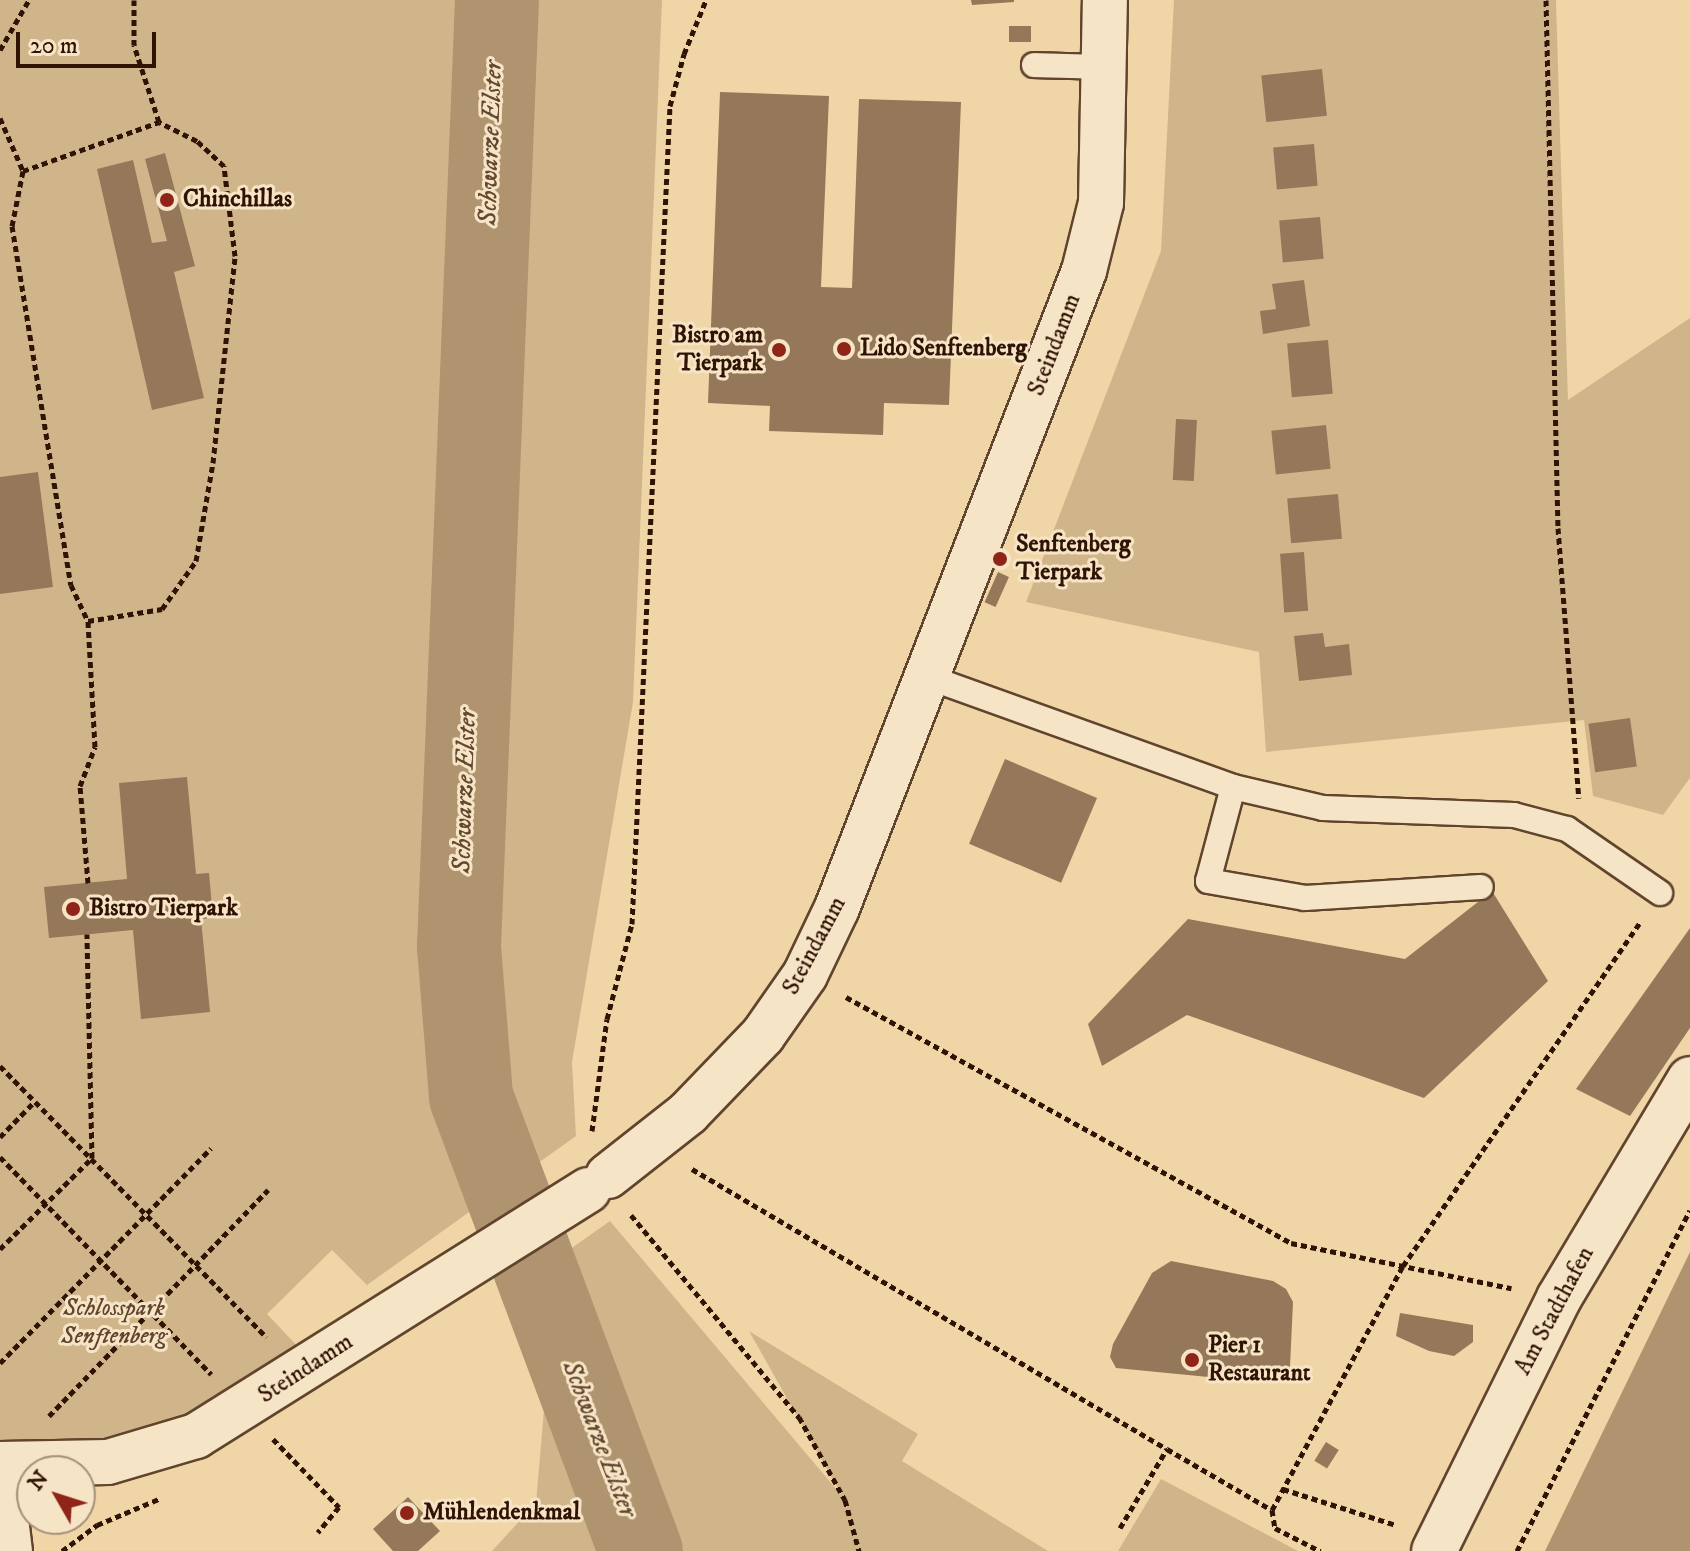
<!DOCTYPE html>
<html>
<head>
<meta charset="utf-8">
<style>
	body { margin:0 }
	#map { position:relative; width:1690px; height:1551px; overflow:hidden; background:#f0d6a6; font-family:"IM FELL DW Pica",serif }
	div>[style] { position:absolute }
	.green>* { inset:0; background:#d0b58b }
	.water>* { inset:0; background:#af946f }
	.river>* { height:84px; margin:-42px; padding:0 42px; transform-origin:42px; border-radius:42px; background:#af946f }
	.building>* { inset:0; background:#947859; transform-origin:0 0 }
	.path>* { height:5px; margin-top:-2.5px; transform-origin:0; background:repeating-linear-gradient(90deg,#311305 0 6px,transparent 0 10px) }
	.roads { filter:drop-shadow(2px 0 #61442d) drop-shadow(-2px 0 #61442d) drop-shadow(0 2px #61442d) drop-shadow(0 -2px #61442d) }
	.lane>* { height:24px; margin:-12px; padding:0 12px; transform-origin:12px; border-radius:12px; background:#f5e4c5 }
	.street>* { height:44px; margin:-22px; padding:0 22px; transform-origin:22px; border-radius:22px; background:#f5e4c5 }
	.secondary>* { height:44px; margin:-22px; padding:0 22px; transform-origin:22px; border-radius:22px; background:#f5e4c5 }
	.dots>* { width:22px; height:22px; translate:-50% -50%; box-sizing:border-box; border:4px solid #f5e4c5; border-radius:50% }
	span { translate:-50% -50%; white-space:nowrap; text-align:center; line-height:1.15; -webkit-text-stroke:6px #f5e4c5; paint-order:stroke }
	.poi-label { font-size:24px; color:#311305; font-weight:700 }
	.left { translate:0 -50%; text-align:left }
	.right { translate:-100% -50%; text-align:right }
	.street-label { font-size:24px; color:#311305 }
	.park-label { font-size:24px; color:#61442d; font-style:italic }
	.water-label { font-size:26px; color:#63472f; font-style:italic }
	.north { position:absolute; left:16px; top:1455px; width:80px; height:80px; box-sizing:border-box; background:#f5e4c5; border:2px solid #a79078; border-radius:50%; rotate:309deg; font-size:22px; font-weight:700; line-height:32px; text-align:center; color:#311305 }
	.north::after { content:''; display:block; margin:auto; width:28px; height:36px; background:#8f2418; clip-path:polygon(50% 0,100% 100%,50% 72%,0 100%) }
	.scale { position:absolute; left:16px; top:32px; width:140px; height:36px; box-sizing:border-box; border:4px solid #311305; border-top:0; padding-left:10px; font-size:24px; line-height:28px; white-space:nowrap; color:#311305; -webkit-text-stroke:6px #f5e4c5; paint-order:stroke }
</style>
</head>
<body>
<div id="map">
	<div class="green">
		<i style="clip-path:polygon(0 0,662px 0,633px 702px,572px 1062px,576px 1136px,367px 1285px,332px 1250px,267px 1314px,303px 1352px,202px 1414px,128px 1438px,0 1442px)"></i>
		<i style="clip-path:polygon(1174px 0,1556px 0,1568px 400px,1690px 318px,1690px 778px,1663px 815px,1593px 796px,1584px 720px,1266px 752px,1259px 652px,1026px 602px,1161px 251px)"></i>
		<i style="clip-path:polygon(610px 1221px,842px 1496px,749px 1331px,918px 1434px,902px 1461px,1048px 1551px,492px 1551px,536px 1503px,545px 1398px,501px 1298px)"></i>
		<i style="clip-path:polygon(1161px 1479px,1298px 1551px,1118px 1551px)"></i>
	</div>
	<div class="water">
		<i style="clip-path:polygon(1690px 1252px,1690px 1551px,1545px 1551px)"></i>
	</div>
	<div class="river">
		<i style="left:497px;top:0;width:948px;rotate:92.3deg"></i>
		<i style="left:459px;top:947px;width:150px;rotate:85.4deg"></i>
		<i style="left:471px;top:1097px;width:485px;rotate:69.5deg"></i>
	</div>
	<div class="building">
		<i style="clip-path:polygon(971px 0,1014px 0,1014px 2px,972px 5px)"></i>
		<i style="left:1031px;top:26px;width:16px;height:22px;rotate:90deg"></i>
		<i style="left:1322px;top:69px;width:47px;height:61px;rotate:84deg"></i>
		<i style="clip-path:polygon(720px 92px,829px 96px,821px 287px,852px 288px,859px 99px,961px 102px,949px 405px,884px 403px,883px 435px,769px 431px,770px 406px,708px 403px)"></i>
		<i style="left:1314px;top:144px;width:42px;height:41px;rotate:85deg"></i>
		<i style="clip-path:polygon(165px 153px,195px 266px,174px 272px,204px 398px,152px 410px,97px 169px,133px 160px,152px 243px,167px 241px,145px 159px)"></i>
		<i style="left:1320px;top:217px;width:42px;height:41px;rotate:85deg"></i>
		<i style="clip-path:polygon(1304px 280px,1310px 326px,1263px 334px,1260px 311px,1276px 309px,1272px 284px)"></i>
		<i style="left:1328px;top:340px;width:54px;height:41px;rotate:85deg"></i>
		<i style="left:1176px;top:419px;width:21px;height:61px;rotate:3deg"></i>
		<i style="left:1326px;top:425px;width:44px;height:55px;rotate:84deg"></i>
		<i style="clip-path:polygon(38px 472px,53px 587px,0 594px,0 477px)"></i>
		<i style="left:1338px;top:494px;width:45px;height:51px;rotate:85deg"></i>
		<i style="left:1304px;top:552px;width:59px;height:24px;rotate:86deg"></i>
		<i style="left:998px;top:572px;width:12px;height:33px;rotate:24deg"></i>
		<i style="clip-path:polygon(1323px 633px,1325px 647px,1349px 644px,1352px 675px,1299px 681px,1294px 636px)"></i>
		<i style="left:1630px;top:718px;width:49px;height:42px;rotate:82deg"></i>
		<i style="left:1005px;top:759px;width:100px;height:92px;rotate:23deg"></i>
		<i style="clip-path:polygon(187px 777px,196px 874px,209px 873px,213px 918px,201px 919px,210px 1012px,141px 1019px,133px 930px,49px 938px,44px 887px,127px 879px,119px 783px)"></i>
		<i style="clip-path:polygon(1492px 891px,1548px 981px,1424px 1098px,1187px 1015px,1102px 1066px,1088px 1024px,1188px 919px,1405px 959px)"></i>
		<i style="clip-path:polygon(1690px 928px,1690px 1028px,1630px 1116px,1576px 1089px)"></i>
		<i style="clip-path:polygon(1171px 1261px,1273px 1281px,1286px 1289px,1293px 1302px,1290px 1366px,1282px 1378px,1270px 1383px,1116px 1368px,1110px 1357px,1113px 1344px,1152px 1273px)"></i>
		<i style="clip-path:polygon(1400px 1313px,1473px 1325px,1473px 1342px,1454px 1356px,1429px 1351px,1396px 1336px)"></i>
		<i style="left:1326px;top:1442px;width:15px;height:22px;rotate:32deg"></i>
		<i style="clip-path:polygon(408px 1497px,440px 1531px,418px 1551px,393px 1551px,373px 1529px)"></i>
	</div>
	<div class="path">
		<i style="left:1546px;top:0;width:528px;rotate:88.7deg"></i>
		<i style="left:1558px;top:528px;width:271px;rotate:85.6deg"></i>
		<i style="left:0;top:50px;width:58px;rotate:-59.9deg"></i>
		<i style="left:0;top:118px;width:58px;rotate:66.5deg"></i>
		<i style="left:23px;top:171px;width:56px;rotate:101.3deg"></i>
		<i style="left:12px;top:226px;width:364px;rotate:80.7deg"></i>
		<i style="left:71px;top:585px;width:40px;rotate:65deg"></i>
		<i style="left:23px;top:171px;width:145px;rotate:-19.8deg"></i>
		<i style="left:88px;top:883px;width:97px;rotate:-94.7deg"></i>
		<i style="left:80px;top:786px;width:42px;rotate:-69deg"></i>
		<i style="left:95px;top:747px;width:126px;rotate:-93.2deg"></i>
		<i style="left:88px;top:621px;width:75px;rotate:-9.2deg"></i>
		<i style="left:162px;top:609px;width:59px;rotate:-54.7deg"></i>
		<i style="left:196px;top:561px;width:99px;rotate:-80.2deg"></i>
		<i style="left:213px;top:463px;width:208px;rotate:-83.9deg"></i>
		<i style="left:235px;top:256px;width:91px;rotate:-97deg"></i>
		<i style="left:224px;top:166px;width:37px;rotate:-137deg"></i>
		<i style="left:197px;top:141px;width:42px;rotate:-153.4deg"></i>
		<i style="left:159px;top:122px;width:81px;rotate:-108deg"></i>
		<i style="left:134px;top:45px;width:45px;rotate:-90deg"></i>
		<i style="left:846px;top:997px;width:508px;rotate:28.93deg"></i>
		<i style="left:1291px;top:1243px;width:225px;rotate:11.6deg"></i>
		<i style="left:0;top:1066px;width:380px;rotate:45.5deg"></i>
		<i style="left:592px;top:1131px;width:113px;rotate:-82.4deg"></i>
		<i style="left:607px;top:1019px;width:98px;rotate:-75.3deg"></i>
		<i style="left:632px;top:924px;width:819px;rotate:-87.34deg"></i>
		<i style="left:670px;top:106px;width:54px;rotate:-74.9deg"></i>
		<i style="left:684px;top:54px;width:58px;rotate:-67.8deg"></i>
		<i style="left:0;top:1137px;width:50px;rotate:-45.8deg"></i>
		<i style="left:0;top:1157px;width:303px;rotate:45.8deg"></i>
		<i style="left:692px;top:1169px;width:551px;rotate:30.52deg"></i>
		<i style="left:631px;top:1215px;width:263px;rotate:50.3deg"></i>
		<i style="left:799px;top:1417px;width:95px;rotate:61deg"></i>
		<i style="left:845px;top:1500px;width:53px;rotate:74.6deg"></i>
		<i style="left:0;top:1249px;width:129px;rotate:-44.7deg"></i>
		<i style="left:92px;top:1158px;width:224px;rotate:-91.3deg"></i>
		<i style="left:0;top:1363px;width:301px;rotate:-45.5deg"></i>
		<i style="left:49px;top:1416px;width:315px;rotate:-45.9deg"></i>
		<i style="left:273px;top:1439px;width:95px;rotate:45.9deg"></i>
		<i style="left:339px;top:1507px;width:33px;rotate:130deg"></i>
		<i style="left:1283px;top:1489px;width:119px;rotate:17.7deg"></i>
		<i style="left:1272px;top:1510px;width:18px;rotate:81deg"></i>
		<i style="left:1275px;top:1528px;width:51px;rotate:27.1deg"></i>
		<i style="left:1120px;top:1528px;width:92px;rotate:-59.3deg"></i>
		<i style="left:1167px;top:1449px;width:121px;rotate:30.2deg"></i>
		<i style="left:1272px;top:1510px;width:277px;rotate:-61.8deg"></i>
		<i style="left:1403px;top:1266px;width:419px;rotate:-55.4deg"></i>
		<i style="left:62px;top:1551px;width:44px;rotate:-36.6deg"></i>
		<i style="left:97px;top:1525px;width:67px;rotate:-22.8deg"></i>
		<i style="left:1517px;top:1551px;width:382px;rotate:-63.1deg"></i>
	</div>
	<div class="roads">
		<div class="lane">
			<i style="left:1034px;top:65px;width:73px;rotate:1.6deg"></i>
			<i style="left:925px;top:676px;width:327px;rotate:19.8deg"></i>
			<i style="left:1233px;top:787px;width:92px;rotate:13.1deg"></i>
			<i style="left:1323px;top:808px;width:191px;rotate:2.1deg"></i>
			<i style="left:1514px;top:815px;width:55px;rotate:14.8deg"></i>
			<i style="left:1567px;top:829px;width:113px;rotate:34.5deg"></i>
			<i style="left:1233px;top:787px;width:97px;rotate:104.9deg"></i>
			<i style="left:1208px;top:881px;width:98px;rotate:9.9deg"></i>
			<i style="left:1305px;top:898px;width:176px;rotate:-3.6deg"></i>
		</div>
		<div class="street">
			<i style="left:0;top:1470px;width:82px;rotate:83deg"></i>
			<i style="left:1434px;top:1551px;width:282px;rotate:-63.7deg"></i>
			<i style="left:1559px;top:1298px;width:255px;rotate:-59.1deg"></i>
		</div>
		<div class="secondary">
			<i style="left:608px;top:1176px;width:102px;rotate:-38.2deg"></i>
			<i style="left:688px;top:1113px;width:108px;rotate:-46.1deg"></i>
			<i style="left:763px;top:1035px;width:73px;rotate:-55deg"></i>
			<i style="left:805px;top:975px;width:74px;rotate:-64.5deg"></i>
			<i style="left:837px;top:908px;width:683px;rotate:-68.81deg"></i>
			<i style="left:1084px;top:271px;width:70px;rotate:-76deg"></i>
			<i style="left:1101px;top:203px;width:203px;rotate:-88.9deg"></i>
			<i style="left:0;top:1464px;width:108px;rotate:-1.1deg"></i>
			<i style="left:108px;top:1462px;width:92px;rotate:-16.5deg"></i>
			<i style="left:196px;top:1436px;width:463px;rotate:-32.1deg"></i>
		</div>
	</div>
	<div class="dots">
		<i style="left:167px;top:200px;background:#8f2418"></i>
		<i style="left:844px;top:349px;background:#8f2418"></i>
		<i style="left:779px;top:350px;background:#8f2418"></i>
		<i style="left:1000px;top:559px;background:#8f2418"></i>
		<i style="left:73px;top:909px;background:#8f2418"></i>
		<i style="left:1192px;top:1360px;background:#8f2418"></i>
		<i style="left:407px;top:1513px;background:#8f2418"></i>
	</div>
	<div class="poi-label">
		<span class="left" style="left:183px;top:200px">Chinchillas</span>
		<span class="right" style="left:763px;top:350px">Bistro am<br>Tierpark</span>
		<span class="left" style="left:860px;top:349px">Lido Senftenberg</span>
		<span class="left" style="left:1016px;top:559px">Senftenberg<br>Tierpark</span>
		<span class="left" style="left:89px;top:909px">Bistro Tierpark</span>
		<span class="left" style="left:1208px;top:1360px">Pier 1<br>Restaurant</span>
		<span class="left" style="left:423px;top:1513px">Mühlendenkmal</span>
	</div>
	<div class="street-label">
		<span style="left:1055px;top:345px;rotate:-69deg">Steindamm</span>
		<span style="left:815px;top:946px;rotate:-62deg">Steindamm</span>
		<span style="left:1555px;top:1311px;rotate:-62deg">Am Stadthafen</span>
		<span style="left:306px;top:1369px;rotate:-33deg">Steindamm</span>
	</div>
	<div class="park-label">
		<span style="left:114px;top:1323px">Schlosspark<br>Senftenberg</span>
	</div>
	<div class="water-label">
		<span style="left:491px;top:143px;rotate:-88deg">Schwarze Elster</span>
		<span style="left:465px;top:791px;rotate:-88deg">Schwarze Elster</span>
		<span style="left:599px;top:1439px;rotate:69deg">Schwarze Elster</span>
	</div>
	<div class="north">N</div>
	<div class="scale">20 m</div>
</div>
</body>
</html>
